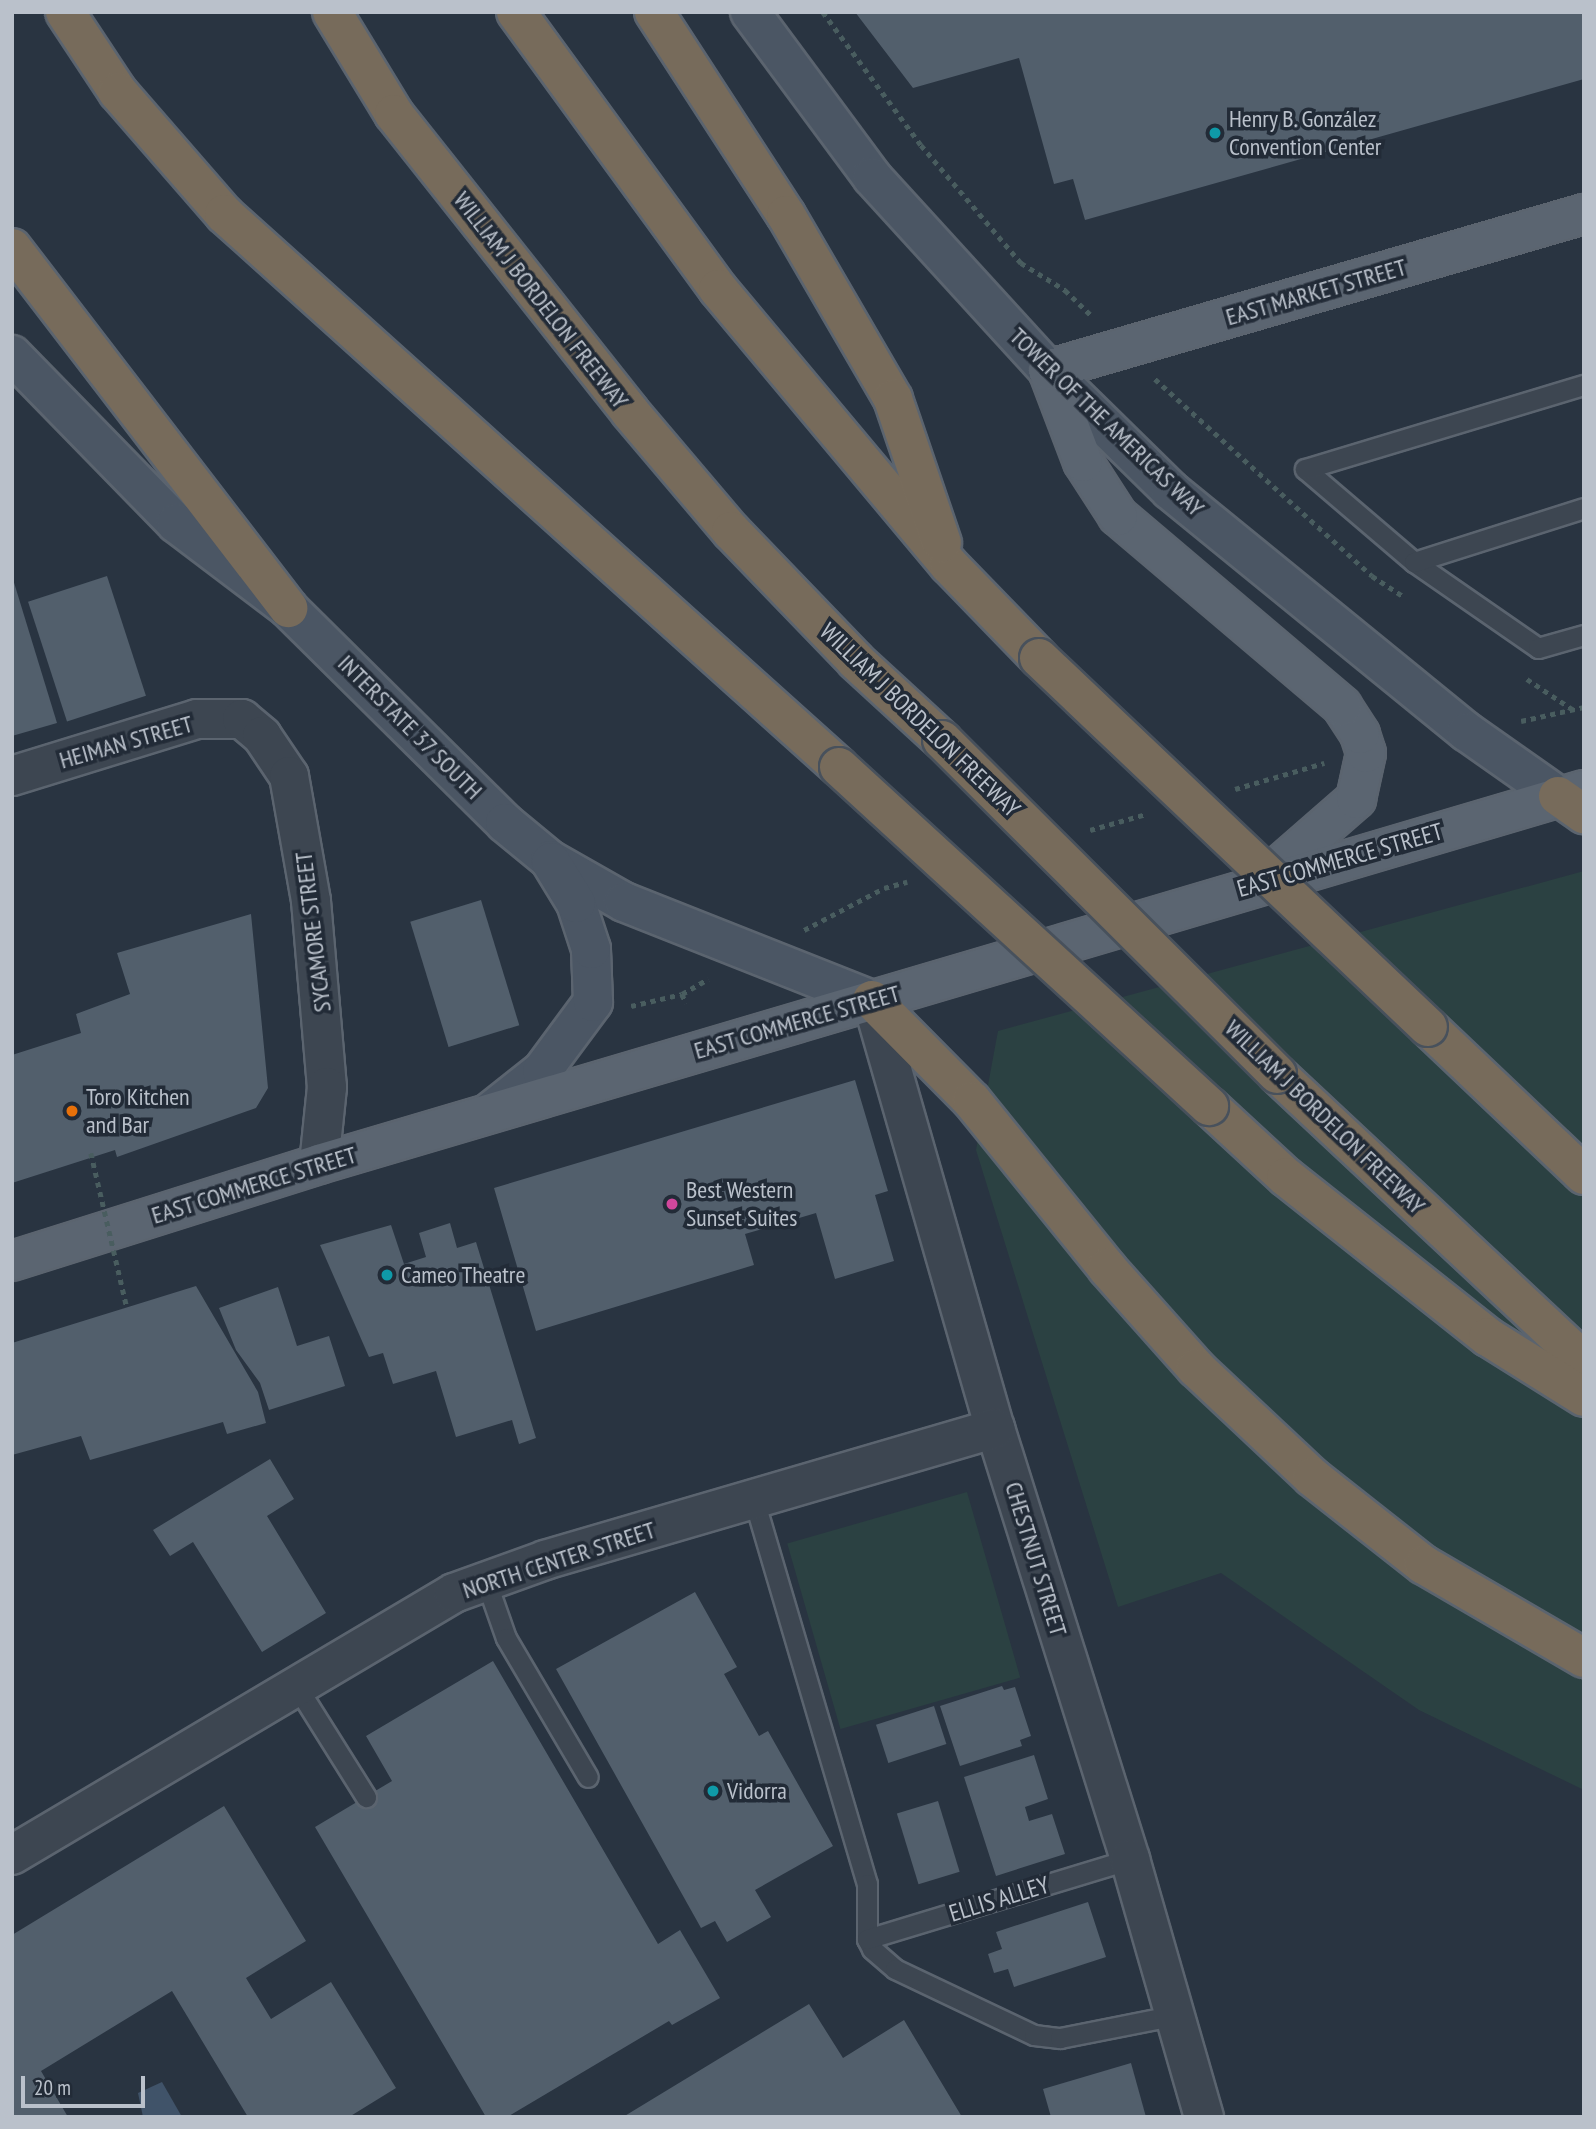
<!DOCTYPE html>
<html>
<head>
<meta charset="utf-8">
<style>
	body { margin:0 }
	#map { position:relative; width:1596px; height:2129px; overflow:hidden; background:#293441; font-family:"PT Sans Narrow",sans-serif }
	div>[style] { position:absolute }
	.green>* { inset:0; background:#2b4142; transform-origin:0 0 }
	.water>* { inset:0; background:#405369 }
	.building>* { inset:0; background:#525f6c; transform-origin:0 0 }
	.path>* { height:4.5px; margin-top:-2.25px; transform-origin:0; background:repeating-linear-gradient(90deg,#495d5f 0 5px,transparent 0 10px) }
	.roads { filter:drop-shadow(2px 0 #5b646f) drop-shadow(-2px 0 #5b646f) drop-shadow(0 2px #5b646f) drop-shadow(0 -2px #5b646f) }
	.service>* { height:19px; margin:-9.5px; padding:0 9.5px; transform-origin:9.5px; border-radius:9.5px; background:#3d4651 }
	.minor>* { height:38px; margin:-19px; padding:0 19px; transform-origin:19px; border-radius:19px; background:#3d4651 }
	.secondary>* { height:38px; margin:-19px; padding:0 19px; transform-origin:19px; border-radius:19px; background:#4b5664 }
	.primary>* { height:38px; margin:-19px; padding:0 19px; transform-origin:19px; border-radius:19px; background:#5b6571 }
	.motorway>* { height:38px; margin:-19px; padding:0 19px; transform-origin:19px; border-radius:19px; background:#776b5b }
	.path-bridge>* { height:4.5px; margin-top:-2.25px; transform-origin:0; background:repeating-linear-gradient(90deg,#495d5f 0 5px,transparent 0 10px) }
	.bridges { filter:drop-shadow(2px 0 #48515c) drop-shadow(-2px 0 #48515c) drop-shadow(0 2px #48515c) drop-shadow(0 -2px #48515c) }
	.motorway-bridge>* { height:38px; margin:-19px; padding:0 19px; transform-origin:19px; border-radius:19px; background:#776b5b }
	.dots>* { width:19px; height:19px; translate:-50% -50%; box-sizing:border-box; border:4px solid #222b37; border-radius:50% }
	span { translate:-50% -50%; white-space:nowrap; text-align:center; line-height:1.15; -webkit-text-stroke:7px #222b37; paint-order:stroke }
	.poi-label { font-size:24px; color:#bac1cb }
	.left { translate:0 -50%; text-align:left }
	.street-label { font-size:24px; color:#bac1cb }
	.frame { position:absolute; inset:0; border:14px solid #bac1cb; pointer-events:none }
	.scale { position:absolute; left:21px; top:2076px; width:124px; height:32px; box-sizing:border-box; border:4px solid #bac1cb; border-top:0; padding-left:9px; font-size:21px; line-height:24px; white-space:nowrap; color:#bac1cb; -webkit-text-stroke:5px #222b37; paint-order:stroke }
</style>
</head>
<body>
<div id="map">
	<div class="green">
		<i style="clip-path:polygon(1584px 871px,1584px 1790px,1419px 1710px,1221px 1573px,1118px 1607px,976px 1150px,998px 1031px)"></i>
		<i style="left:967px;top:1492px;width:193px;height:187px;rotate:74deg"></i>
	</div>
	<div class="water">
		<i style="clip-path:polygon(162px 2082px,182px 2117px,143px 2117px,138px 2093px)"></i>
	</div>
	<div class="building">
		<i style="clip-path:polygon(855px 12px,1584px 12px,1584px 79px,1085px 220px,1073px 179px,1054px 184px,1019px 58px,913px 88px)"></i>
		<i style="clip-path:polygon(12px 576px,57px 723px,12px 736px)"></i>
		<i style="left:107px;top:576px;width:126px;height:83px;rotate:72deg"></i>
		<i style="left:481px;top:900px;width:131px;height:74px;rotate:73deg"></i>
		<i style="clip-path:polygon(251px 914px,268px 1088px,256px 1108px,117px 1157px,115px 1150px,12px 1183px,12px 1055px,81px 1033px,76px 1014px,130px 994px,117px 953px)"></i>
		<i style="clip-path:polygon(855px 1080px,888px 1191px,875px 1195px,894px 1261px,835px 1279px,816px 1213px,745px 1234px,754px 1265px,536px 1331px,494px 1188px)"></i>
		<i style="clip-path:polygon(450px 1223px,457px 1248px,476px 1242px,536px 1438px,519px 1444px,512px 1420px,456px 1437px,436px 1371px,393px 1384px,383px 1353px,369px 1357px,320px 1245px,391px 1225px,404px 1264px,426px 1257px,419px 1233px)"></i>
		<i style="clip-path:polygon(196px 1286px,258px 1392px,266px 1423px,227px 1434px,223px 1422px,90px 1460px,81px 1436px,12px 1455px,12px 1343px)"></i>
		<i style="clip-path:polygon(278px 1287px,297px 1346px,329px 1336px,345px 1386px,269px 1410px,260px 1383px,236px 1350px,219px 1308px)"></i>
		<i style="clip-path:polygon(270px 1459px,294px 1499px,267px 1516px,326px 1613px,262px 1652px,193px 1542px,170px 1556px,153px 1530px)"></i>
		<i style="clip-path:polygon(695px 1592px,737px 1667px,724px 1674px,759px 1736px,768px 1731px,833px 1846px,755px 1890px,771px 1917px,727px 1942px,715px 1921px,701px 1928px,556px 1669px)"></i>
		<i style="clip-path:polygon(493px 1661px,658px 1944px,680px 1930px,720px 1998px,672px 2025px,669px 2021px,507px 2117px,486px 2117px,315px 1827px,392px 1781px,366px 1736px)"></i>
		<i style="clip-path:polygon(1002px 1686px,1004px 1690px,1015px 1687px,1031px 1736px,1020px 1740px,1022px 1746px,960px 1766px,940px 1706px)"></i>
		<i style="left:934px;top:1706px;width:40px;height:61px;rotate:72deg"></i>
		<i style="clip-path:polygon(1034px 1755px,1048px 1799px,1025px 1807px,1029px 1821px,1052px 1814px,1065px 1854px,996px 1876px,964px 1777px)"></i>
		<i style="left:938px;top:1801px;width:74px;height:43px;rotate:73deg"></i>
		<i style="clip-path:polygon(224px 1806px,306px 1941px,246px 1978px,271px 2019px,331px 1982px,396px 2088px,349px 2117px,248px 2117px,172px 1991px,41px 2071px,68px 2117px,12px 2117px,12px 1935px)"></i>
		<i style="clip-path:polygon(1088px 1902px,1106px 1957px,1014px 1987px,1008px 1969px,994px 1973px,988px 1954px,1002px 1949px,996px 1932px)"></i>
		<i style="clip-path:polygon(809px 2004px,843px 2058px,904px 2020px,962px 2117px,623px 2117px)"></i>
		<i style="clip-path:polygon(1131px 2063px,1146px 2117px,1051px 2117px,1043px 2089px)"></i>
	</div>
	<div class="path">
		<i style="left:823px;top:12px;width:165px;rotate:53.6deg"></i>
		<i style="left:921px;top:145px;width:155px;rotate:49.7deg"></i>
		<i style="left:1021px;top:263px;width:52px;rotate:31.5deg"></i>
		<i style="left:1065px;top:290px;width:37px;rotate:44deg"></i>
		<i style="left:1155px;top:379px;width:293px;rotate:42.2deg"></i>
		<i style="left:1372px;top:576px;width:38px;rotate:33deg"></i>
		<i style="left:1527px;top:679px;width:54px;rotate:33.7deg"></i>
		<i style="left:1521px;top:721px;width:65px;rotate:-12.5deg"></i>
		<i style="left:1235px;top:789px;width:93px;rotate:-16.3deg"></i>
		<i style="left:1090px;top:830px;width:58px;rotate:-15.9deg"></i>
		<i style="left:804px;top:930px;width:90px;rotate:-27.7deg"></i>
		<i style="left:884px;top:888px;width:24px;rotate:-15deg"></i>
		<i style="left:682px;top:994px;width:10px;rotate:66deg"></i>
		<i style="left:631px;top:1006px;width:52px;rotate:-13.2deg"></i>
		<i style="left:682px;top:994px;width:30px;rotate:-30deg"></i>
	</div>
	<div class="roads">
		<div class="service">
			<i style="left:1305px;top:469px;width:143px;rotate:40.5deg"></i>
			<i style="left:1414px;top:562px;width:151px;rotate:34.7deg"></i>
			<i style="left:1538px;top:648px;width:48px;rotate:-15.8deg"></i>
			<i style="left:1305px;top:469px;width:291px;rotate:-16.8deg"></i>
			<i style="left:1414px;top:562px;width:178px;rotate:-17.6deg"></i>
			<i style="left:754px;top:1500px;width:400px;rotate:73.6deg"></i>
			<i style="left:867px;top:1884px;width:55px;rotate:90deg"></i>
			<i style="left:867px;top:1939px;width:11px;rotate:63deg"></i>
			<i style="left:872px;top:1949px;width:30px;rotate:41deg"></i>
			<i style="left:895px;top:1969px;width:154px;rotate:25.4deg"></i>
			<i style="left:1034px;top:2035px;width:26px;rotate:7deg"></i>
			<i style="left:1060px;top:2038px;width:118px;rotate:-11.2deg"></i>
			<i style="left:486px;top:1581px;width:60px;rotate:70.7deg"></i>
			<i style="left:506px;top:1638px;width:161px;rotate:59.5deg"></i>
			<i style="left:297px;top:1687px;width:130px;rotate:57.9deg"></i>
			<i style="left:867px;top:1939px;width:275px;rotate:-16.9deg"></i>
		</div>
		<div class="minor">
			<i style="left:12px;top:776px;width:194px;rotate:-17.1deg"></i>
			<i style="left:197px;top:719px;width:45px"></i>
			<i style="left:242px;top:719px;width:26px;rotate:40deg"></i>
			<i style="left:262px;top:736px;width:48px;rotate:56deg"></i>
			<i style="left:289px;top:776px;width:127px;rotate:80deg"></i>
			<i style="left:311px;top:901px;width:187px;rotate:85.1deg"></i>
			<i style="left:327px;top:1087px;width:77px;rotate:95.9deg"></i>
			<i style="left:872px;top:1000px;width:445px;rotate:74deg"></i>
			<i style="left:995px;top:1428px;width:452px;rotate:72.6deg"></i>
			<i style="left:1130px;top:1859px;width:268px;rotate:74deg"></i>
			<i style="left:12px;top:1855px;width:514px;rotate:-30.66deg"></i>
			<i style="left:454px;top:1593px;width:97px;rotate:-19.9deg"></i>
			<i style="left:545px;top:1560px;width:469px;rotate:-16.3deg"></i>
		</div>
		<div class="secondary">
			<i style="left:750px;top:12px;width:205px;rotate:53.5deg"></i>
			<i style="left:872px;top:177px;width:261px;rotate:47.6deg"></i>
			<i style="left:1048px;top:370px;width:171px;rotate:44.5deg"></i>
			<i style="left:1170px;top:490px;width:383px;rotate:39.2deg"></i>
			<i style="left:1467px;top:732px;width:111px;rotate:35.1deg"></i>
			<i style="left:12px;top:355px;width:235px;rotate:45.7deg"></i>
			<i style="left:176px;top:523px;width:141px;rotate:37.2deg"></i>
			<i style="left:288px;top:608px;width:305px;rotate:44.7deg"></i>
			<i style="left:505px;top:823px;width:58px;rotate:39.4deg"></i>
			<i style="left:550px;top:860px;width:85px;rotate:29.6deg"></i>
			<i style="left:624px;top:902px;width:267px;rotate:21.6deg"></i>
			<i style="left:489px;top:1113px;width:68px;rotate:-38.4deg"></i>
			<i style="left:542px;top:1071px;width:86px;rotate:-53.5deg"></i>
			<i style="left:593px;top:1002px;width:53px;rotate:-92.2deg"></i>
			<i style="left:591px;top:949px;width:48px;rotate:-108.1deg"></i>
			<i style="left:576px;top:903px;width:48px;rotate:-121.4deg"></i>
		</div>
		<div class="primary">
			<i style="left:1269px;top:875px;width:116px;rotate:-41.1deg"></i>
			<i style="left:1356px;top:799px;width:47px;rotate:-77.7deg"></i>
			<i style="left:1366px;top:753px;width:20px;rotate:-108deg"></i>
			<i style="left:1360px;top:734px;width:33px;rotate:-123deg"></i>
			<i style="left:1342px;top:706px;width:294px;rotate:-139.7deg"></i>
			<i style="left:1118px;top:516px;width:64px;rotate:-122.9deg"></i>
			<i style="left:1083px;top:462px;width:98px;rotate:-110.8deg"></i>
			<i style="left:1048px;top:370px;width:558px;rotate:-16.23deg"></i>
			<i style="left:12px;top:1261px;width:322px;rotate:-17.5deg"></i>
			<i style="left:319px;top:1164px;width:1319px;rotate:-16.47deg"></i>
		</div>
		<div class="motorway">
			<i style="left:65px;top:12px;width:96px;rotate:56.5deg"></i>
			<i style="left:118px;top:92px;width:162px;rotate:49deg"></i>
			<i style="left:224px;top:214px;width:827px;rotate:41.96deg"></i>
			<i style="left:332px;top:12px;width:119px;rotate:58.7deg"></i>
			<i style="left:394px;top:114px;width:380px;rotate:51.6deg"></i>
			<i style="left:630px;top:412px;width:156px;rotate:49.7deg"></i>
			<i style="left:731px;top:531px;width:180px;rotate:46.1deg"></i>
			<i style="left:856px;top:661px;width:117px;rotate:42.6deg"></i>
			<i style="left:516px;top:12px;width:343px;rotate:53.9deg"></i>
			<i style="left:718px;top:289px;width:360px;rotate:50.1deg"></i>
			<i style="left:949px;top:565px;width:129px;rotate:45.9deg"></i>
			<i style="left:654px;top:12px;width:242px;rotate:57deg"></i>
			<i style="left:786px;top:215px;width:213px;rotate:59.8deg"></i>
			<i style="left:893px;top:399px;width:152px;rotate:71.2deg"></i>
			<i style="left:12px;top:248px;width:454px;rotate:52.5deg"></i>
			<i style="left:1558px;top:796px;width:32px;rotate:35deg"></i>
			<i style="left:872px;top:1000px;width:142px;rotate:45.3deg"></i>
			<i style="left:972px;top:1101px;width:215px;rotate:51deg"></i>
			<i style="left:1107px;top:1268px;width:134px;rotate:48.3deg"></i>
			<i style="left:1196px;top:1368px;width:159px;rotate:43.2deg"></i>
			<i style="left:1312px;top:1477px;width:142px;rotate:38.2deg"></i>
			<i style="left:1424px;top:1565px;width:185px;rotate:30.2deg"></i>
			<i style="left:1428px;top:1027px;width:215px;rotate:43.5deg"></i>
			<i style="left:1277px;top:1074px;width:420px;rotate:43.1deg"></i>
			<i style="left:1209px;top:1106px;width:105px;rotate:42.7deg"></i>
			<i style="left:1286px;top:1177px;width:258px;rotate:38.4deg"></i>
			<i style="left:1488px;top:1337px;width:113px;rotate:32deg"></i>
		</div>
	</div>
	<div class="path-bridge">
		<i style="left:91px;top:1153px;width:159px;rotate:76.9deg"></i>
	</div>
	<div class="bridges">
		<div class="motorway-bridge">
			<i style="left:1039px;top:658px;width:536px;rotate:43.49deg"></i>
			<i style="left:942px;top:740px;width:473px;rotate:44.9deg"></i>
			<i style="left:839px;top:767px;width:502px;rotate:42.5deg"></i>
		</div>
	</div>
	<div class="dots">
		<i style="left:1215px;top:133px;background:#0f9aa8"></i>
		<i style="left:72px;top:1111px;background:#e8710a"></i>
		<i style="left:672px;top:1204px;background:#d1479c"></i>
		<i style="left:387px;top:1275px;background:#0f9aa8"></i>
		<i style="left:713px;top:1791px;background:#0f9aa8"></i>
	</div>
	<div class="poi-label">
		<span class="left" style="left:1229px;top:133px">Henry B. González<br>Convention Center</span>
		<span class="left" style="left:86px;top:1111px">Toro Kitchen<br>and Bar</span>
		<span class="left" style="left:686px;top:1204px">Best Western<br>Sunset Suites</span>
		<span class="left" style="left:401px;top:1275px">Cameo Theatre</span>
		<span class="left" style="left:727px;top:1791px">Vidorra</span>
	</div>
	<div class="street-label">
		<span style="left:1316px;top:292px;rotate:-16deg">EAST MARKET STREET</span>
		<span style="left:541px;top:300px;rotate:52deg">WILLIAM J BORDELON FREEWAY</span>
		<span style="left:1107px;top:422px;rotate:44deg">TOWER OF THE AMERICAS WAY</span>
		<span style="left:920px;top:720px;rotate:44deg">WILLIAM J BORDELON FREEWAY</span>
		<span style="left:410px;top:727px;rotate:45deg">INTERSTATE 37 SOUTH</span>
		<span style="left:126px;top:742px;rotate:-16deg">HEIMAN STREET</span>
		<span style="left:1340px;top:860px;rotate:-16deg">EAST COMMERCE STREET</span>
		<span style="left:313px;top:932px;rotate:-97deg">SYCAMORE STREET</span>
		<span style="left:797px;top:1022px;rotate:-16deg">EAST COMMERCE STREET</span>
		<span style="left:1325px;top:1117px;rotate:44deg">WILLIAM J BORDELON FREEWAY</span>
		<span style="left:254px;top:1185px;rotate:-17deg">EAST COMMERCE STREET</span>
		<span style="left:1036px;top:1559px;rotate:73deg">CHESTNUT STREET</span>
		<span style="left:559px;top:1560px;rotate:-18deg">NORTH CENTER STREET</span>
		<span style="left:999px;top:1899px;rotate:-17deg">ELLIS ALLEY</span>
	</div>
	<div class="frame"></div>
	<div class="scale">20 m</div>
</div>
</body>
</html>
